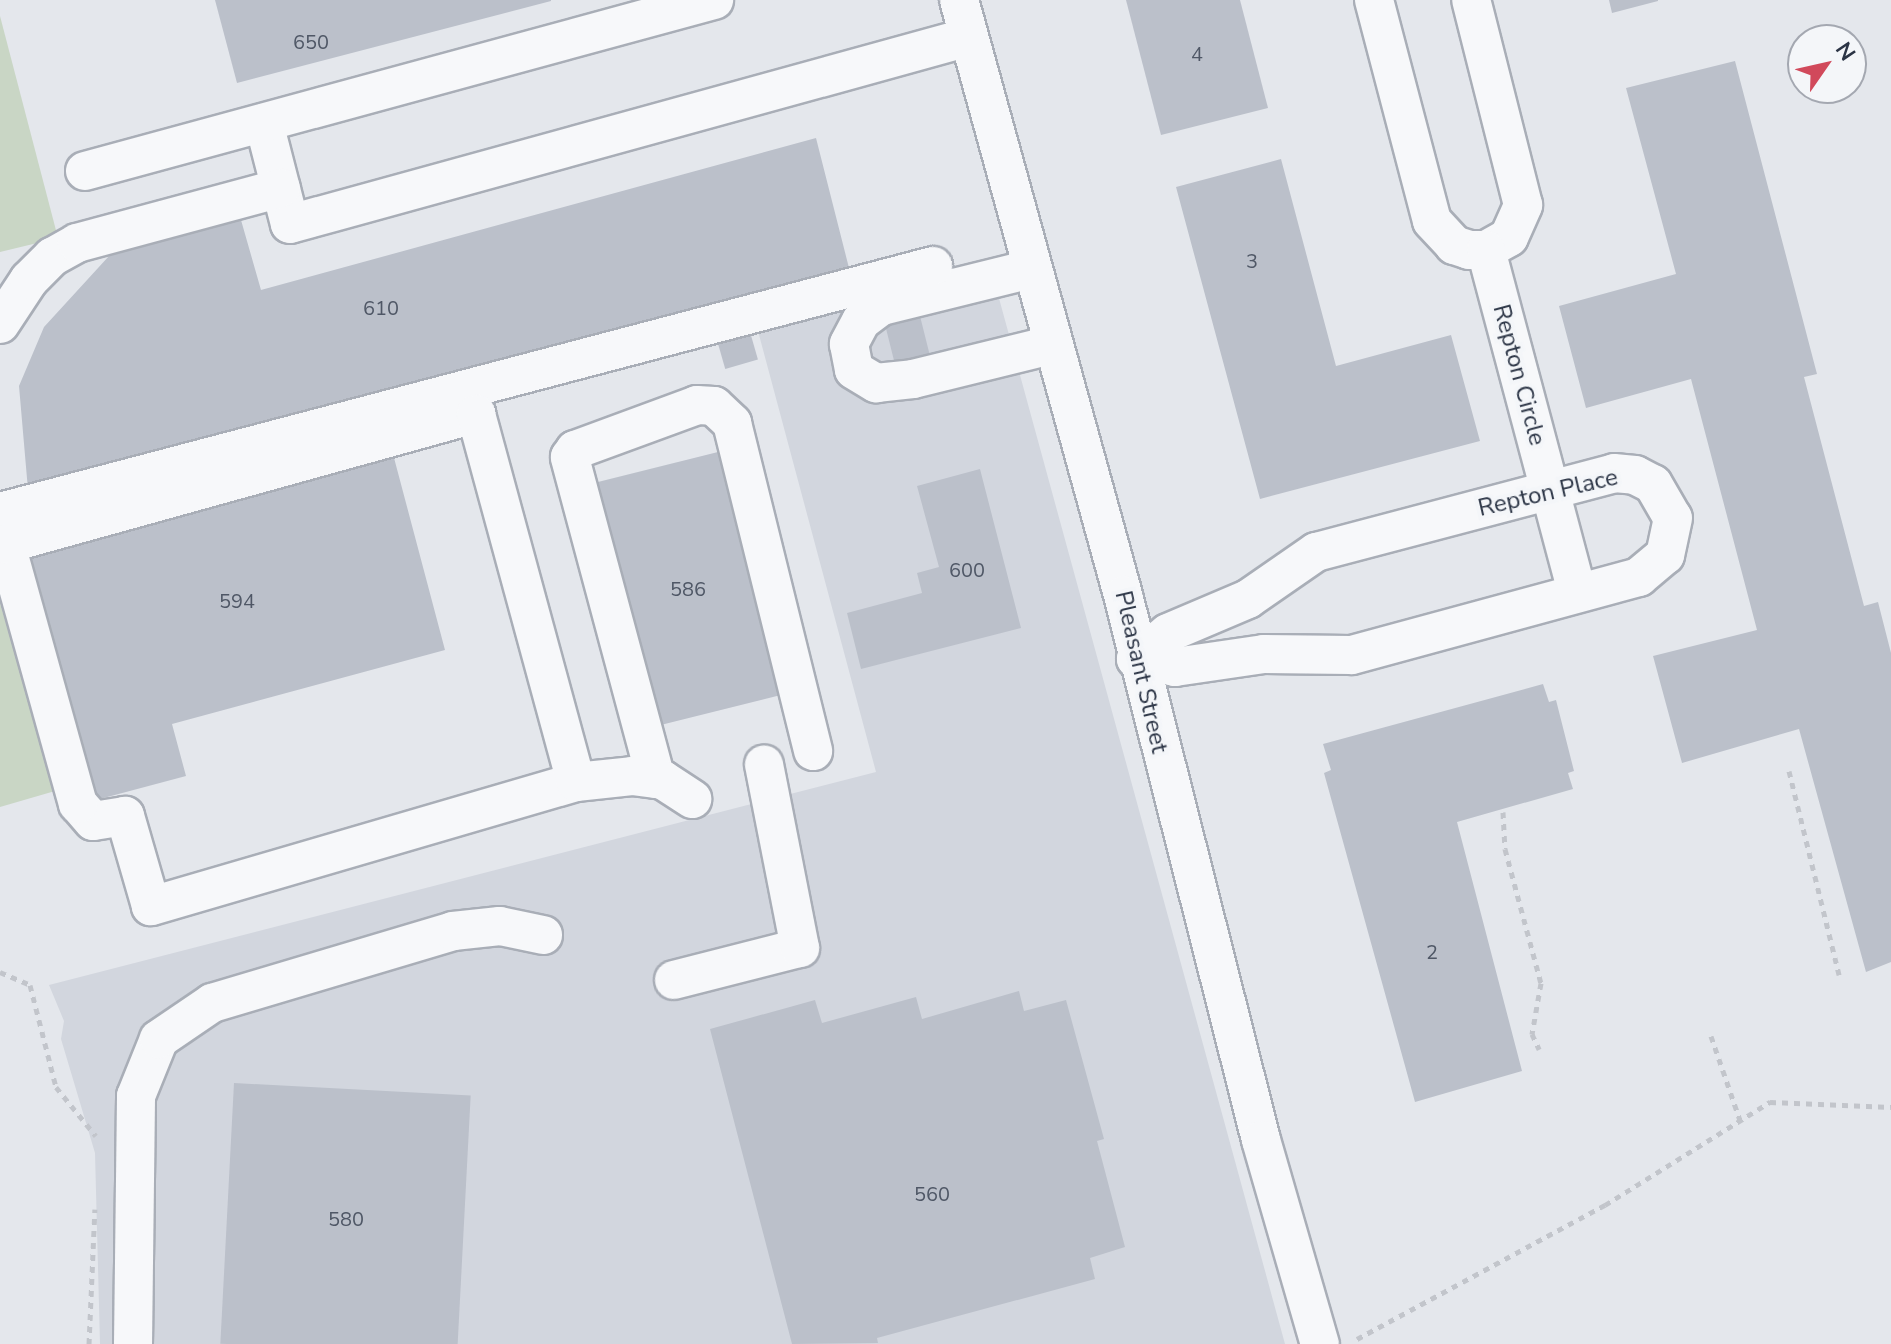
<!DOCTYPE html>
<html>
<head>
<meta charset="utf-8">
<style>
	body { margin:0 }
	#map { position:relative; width:1891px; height:1344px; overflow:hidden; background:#e4e7ec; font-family:"Nunito Sans",sans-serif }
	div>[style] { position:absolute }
	.built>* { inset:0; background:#d2d6de }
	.green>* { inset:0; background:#c9d6c5 }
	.building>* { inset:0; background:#bbc0ca; transform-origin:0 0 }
	.path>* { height:5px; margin-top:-2.5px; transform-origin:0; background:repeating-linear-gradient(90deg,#c2c5cb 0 6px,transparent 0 12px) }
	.roads { filter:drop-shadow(2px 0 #a9aeb7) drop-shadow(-2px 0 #a9aeb7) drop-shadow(0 2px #a9aeb7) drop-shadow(0 -2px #a9aeb7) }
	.minor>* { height:38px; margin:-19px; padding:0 19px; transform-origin:19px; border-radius:19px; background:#f7f8fa }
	span { translate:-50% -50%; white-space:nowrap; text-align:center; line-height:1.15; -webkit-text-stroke:8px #f4f6f9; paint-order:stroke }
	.number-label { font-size:20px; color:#4f5766 }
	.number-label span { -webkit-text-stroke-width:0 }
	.street-label { font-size:24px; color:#2b3445 }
	.north { position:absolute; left:1787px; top:24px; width:80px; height:80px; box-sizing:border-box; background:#f4f6f9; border:2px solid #a4a8b1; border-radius:50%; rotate:56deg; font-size:22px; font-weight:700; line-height:32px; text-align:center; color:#2b3445 }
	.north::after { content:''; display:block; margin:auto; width:28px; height:36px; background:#d1495b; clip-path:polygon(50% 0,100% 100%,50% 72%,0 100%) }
</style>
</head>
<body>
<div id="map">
	<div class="built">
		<i style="clip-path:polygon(991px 269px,1285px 1344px,100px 1344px,95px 1153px,61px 1039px,64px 1021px,49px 985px,876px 772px,758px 331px)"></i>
	</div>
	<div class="green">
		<i style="clip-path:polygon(0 16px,58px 238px,0 252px)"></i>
		<i style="clip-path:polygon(0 603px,55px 791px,0 807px)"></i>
	</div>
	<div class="building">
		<i style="clip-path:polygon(215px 0,551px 0,551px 1px,237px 83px)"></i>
		<i style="clip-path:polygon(1126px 0,1240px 0,1268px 108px,1161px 135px)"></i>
		<i style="clip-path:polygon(1609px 0,1658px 0,1658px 1px,1612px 13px)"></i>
		<i style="clip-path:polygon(1735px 61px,1817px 374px,1804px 377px,1864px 606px,1878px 602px,1891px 653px,1891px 962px,1866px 972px,1799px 729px,1682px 763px,1653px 656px,1757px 630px,1691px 379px,1586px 408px,1559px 306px,1676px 274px,1626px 88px)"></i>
		<i style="clip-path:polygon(816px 138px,849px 268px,28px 490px,19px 386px,44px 327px,109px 256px,241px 220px,261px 290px)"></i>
		<i style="clip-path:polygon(1281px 159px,1336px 366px,1451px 335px,1480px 441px,1260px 499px,1176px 187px)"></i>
		<i style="left:919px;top:312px;width:49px;height:36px;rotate:76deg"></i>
		<i style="left:748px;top:325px;width:36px;height:34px;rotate:74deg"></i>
		<i style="left:722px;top:451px;width:251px;height:132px;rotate:76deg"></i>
		<i style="clip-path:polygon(393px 454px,445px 650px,172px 724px,186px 776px,96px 800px,28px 552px)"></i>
		<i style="clip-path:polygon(980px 469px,1021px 628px,861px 669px,847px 613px,922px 593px,917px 573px,939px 567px,917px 486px)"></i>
		<i style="clip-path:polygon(1543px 684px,1549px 702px,1556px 700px,1574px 771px,1568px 773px,1573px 789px,1457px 822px,1522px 1071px,1415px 1102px,1324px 773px,1331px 770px,1323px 744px)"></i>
		<i style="clip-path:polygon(1019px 991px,1024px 1011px,1066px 1000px,1104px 1139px,1097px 1141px,1125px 1247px,1090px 1258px,1095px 1279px,877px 1338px,878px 1343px,792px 1344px,710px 1029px,815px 1000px,822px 1023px,916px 997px,922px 1019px)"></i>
		<i style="left:234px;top:1083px;width:237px;height:261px;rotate:3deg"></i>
	</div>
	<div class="path">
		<i style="left:1789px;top:771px;width:210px;rotate:76.2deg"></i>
		<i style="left:1503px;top:812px;width:37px;rotate:87deg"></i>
		<i style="left:1505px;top:849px;width:139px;rotate:75deg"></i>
		<i style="left:1541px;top:983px;width:52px;rotate:100deg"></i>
		<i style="left:1532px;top:1034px;width:17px;rotate:65deg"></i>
		<i style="left:0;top:972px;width:33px;rotate:23deg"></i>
		<i style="left:30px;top:985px;width:105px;rotate:75.7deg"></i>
		<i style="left:56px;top:1087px;width:63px;rotate:50.8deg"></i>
		<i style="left:1711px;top:1036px;width:89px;rotate:71deg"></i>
		<i style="left:1357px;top:1339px;width:282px;rotate:-28.4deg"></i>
		<i style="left:1605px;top:1205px;width:195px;rotate:-32deg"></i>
		<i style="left:1770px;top:1102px;width:121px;rotate:2.4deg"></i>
		<i style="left:89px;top:1344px;width:135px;rotate:-87.5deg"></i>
	</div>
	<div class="roads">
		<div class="minor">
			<i style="left:959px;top:0;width:617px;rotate:74.59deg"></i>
			<i style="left:1123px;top:595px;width:562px;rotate:75.79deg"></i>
			<i style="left:1261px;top:1140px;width:212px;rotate:73.9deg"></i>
			<i style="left:1374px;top:0;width:228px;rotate:75.3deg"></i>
			<i style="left:1432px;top:221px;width:33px;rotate:47deg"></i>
			<i style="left:1454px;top:245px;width:16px;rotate:18deg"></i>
			<i style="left:1469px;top:250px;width:17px"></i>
			<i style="left:1486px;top:250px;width:26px;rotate:-29deg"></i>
			<i style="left:1509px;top:237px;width:35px;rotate:-66deg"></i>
			<i style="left:1523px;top:205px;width:211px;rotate:-104.2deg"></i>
			<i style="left:264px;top:123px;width:104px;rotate:75.6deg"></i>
			<i style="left:290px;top:224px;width:704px;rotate:-15.4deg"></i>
			<i style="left:85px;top:171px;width:652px;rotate:-15.21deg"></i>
			<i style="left:1486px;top:250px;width:355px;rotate:75.1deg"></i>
			<i style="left:1031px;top:269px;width:154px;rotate:166.1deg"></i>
			<i style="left:881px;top:306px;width:25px;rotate:143deg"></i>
			<i style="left:861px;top:321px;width:26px;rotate:118deg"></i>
			<i style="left:849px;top:344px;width:26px;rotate:79deg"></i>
			<i style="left:854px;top:370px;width:26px;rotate:31deg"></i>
			<i style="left:876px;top:383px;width:37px;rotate:-6deg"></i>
			<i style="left:913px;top:379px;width:142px;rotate:-13.8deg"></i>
			<i style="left:0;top:324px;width:53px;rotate:-56.6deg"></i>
			<i style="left:29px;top:280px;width:33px;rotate:-45deg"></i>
			<i style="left:52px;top:257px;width:29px;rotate:-29deg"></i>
			<i style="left:77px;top:243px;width:211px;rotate:-15.1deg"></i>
			<i style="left:1614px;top:473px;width:21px;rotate:5deg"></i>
			<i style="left:1635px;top:475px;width:20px;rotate:27deg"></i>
			<i style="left:1653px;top:484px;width:39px;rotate:60deg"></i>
			<i style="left:1673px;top:518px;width:38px;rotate:102deg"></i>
			<i style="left:1665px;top:555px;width:34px;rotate:140deg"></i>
			<i style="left:1639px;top:577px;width:298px;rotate:164.8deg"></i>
			<i style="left:1351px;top:655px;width:87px;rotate:-179.3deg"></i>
			<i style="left:1264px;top:654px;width:90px;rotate:171.7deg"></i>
			<i style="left:1175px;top:667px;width:40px;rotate:-168deg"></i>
			<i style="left:1136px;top:659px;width:41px;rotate:-39.1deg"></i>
			<i style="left:1168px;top:633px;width:87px;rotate:-23deg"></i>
			<i style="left:1248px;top:599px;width:83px;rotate:-34.7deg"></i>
			<i style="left:1316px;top:552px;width:308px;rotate:-14.8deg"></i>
			<i style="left:0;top:512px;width:965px;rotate:-14.77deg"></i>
			<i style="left:656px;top:779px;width:333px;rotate:-105deg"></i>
			<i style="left:570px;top:457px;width:9px;rotate:-54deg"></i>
			<i style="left:575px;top:450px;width:130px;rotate:-20.2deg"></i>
			<i style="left:697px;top:405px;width:17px;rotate:3deg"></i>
			<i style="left:714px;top:406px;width:25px;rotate:43deg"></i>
			<i style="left:732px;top:423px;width:338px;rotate:76.1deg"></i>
			<i style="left:576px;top:782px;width:443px;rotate:163.7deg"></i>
			<i style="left:151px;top:906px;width:94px;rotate:-106.1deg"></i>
			<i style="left:125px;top:816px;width:32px;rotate:171deg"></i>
			<i style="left:93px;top:821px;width:23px;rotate:-131deg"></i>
			<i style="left:78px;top:804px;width:270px;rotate:-105.5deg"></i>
			<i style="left:6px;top:544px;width:488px;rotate:-15.5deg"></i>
			<i style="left:476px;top:414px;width:381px;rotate:74.8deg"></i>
			<i style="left:576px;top:782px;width:56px;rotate:-6.1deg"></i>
			<i style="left:632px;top:776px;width:31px;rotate:7deg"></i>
			<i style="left:663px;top:780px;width:35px;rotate:33deg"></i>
			<i style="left:674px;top:980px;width:130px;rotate:-14.3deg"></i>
			<i style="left:800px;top:948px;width:187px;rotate:-101.1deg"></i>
			<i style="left:133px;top:1344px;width:248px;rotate:-89.3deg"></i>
			<i style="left:136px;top:1096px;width:61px;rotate:-68deg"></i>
			<i style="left:159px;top:1039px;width:64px;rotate:-34.2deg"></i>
			<i style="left:212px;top:1003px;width:252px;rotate:-16.6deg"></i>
			<i style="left:453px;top:931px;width:47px;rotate:-6.1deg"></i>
			<i style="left:500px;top:926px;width:44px;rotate:11.8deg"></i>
		</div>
	</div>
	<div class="number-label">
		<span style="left:311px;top:42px">650</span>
		<span style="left:1197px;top:54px">4</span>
		<span style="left:1252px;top:261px">3</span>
		<span style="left:381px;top:308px">610</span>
		<span style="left:967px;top:570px">600</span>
		<span style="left:688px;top:589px">586</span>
		<span style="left:237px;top:601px">594</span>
		<span style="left:1432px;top:952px">2</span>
		<span style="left:932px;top:1194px">560</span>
		<span style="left:346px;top:1219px">580</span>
	</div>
	<div class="street-label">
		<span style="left:1519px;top:375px;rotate:75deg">Repton Circle</span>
		<span style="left:1548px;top:493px;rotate:-13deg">Repton Place</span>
		<span style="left:1141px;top:672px;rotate:77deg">Pleasant Street</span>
	</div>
	<div class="north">N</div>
</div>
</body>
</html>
